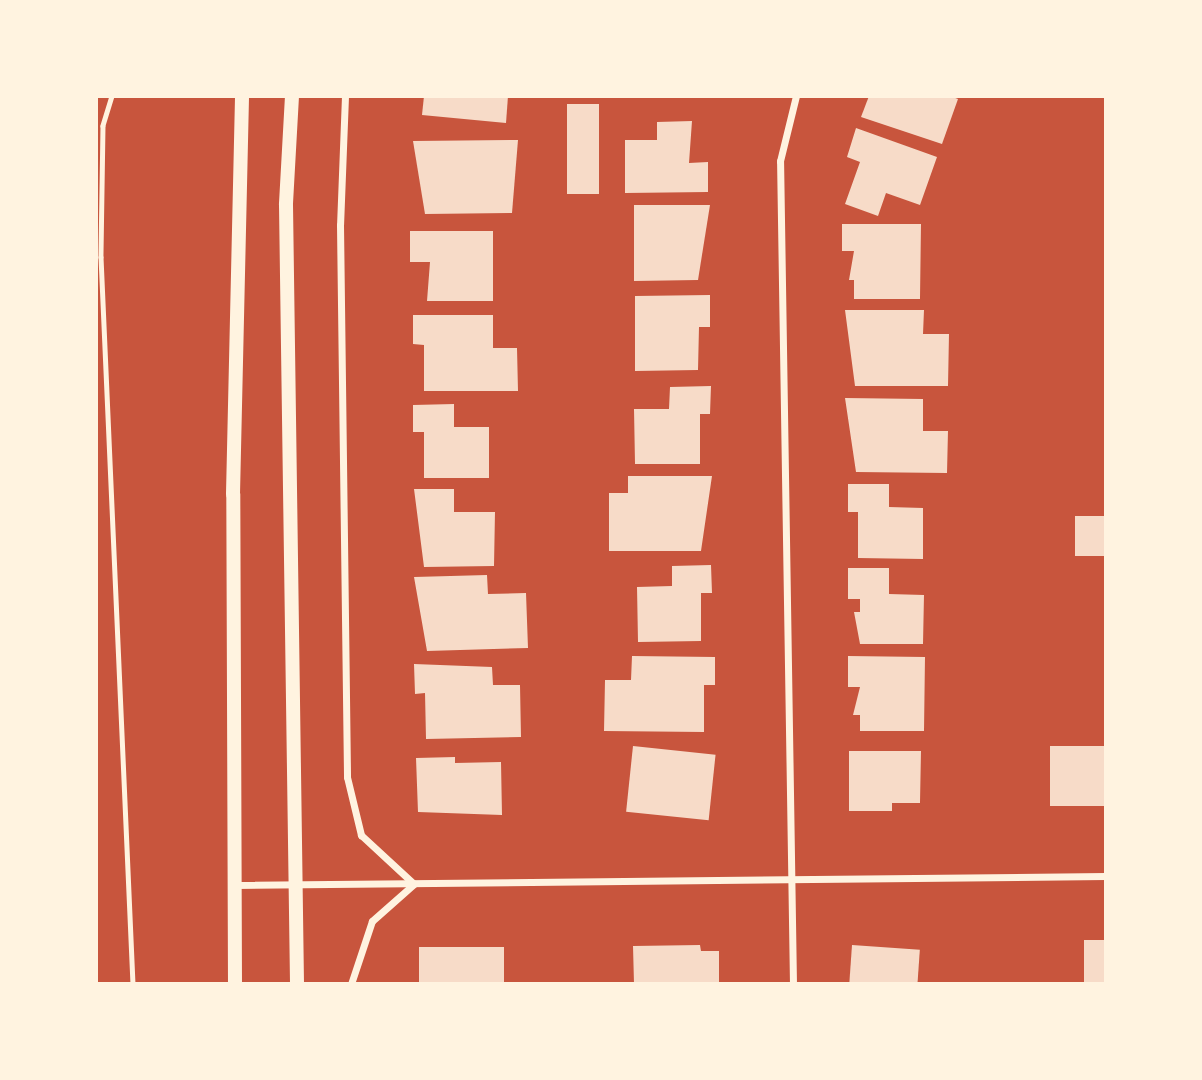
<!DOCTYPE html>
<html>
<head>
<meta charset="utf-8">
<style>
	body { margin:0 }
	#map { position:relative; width:1202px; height:1080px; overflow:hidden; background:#c8553d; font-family:Signika,sans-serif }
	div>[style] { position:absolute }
	.building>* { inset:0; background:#f7dbc8; transform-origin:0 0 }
	.path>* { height:4.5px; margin:-2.25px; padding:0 2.25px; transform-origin:2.25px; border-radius:2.25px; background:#fff3e0 }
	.minor>* { height:7px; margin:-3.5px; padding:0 3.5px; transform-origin:3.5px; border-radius:3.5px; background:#fff3e0 }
	.secondary>* { height:14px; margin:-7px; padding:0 7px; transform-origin:7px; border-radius:7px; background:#fff3e0 }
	span { translate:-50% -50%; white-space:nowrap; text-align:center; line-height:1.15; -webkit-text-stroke:6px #fff3e0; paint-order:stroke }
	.frame { position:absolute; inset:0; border:98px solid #fff3e0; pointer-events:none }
</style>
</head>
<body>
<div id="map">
	<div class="building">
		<i style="clip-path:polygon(424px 96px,508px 96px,506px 123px,422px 115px)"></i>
		<i style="clip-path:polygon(869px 96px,950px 96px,958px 99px,942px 144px,861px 117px)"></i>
		<i style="left:567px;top:104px;width:32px;height:90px"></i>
		<i style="clip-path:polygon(692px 121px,689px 163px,708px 162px,708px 192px,625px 193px,625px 140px,657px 140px,657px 122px)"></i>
		<i style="clip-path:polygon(856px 128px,937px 157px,920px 205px,886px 193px,878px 216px,845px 204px,860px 162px,847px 157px)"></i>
		<i style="clip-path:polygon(518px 140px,512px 213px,425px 214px,413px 141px)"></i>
		<i style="clip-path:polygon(634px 205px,710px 205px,698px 280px,634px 281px)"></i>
		<i style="clip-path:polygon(842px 224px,921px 224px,920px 299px,854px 299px,854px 280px,849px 280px,854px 251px,842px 251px)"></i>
		<i style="clip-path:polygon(410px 231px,493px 231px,493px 301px,427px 301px,430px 262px,410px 262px)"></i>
		<i style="clip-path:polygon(710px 295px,710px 327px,699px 327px,698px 370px,635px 371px,635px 296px)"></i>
		<i style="clip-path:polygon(845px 310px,924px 310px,923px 334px,949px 334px,948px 386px,855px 386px)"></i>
		<i style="clip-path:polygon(413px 315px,493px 315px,493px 348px,517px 348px,518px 391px,424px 391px,424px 345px,413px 344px)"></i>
		<i style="clip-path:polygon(711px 386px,710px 414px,700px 414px,700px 464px,635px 464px,634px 409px,669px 409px,670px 387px)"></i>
		<i style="clip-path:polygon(845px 398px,923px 399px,923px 431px,948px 431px,947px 473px,856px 472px)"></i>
		<i style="clip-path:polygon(454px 404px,454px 427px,489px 427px,489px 478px,424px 478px,424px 432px,413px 432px,413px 405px)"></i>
		<i style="clip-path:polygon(628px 476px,712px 476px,701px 551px,609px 551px,609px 493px,628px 493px)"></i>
		<i style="clip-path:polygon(848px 484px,889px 484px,889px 507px,923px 508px,923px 559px,858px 558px,858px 512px,848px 512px)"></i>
		<i style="clip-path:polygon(414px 489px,454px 489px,454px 512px,495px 512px,494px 566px,424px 567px)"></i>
		<i style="left:1075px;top:516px;width:31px;height:40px"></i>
		<i style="clip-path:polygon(711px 565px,712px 593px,701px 593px,701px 641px,638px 642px,637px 587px,672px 586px,672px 566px)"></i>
		<i style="clip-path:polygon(848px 568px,889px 568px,889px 594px,924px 595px,923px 644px,860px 644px,854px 612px,860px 612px,860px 599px,848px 599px)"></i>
		<i style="clip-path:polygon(487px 575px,488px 594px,526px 593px,528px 648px,427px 651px,414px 577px)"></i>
		<i style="clip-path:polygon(632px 656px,715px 657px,715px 685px,704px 685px,704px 732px,604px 731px,605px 680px,631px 680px)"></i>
		<i style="clip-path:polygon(848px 656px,925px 657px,924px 731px,860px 731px,860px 715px,853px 715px,860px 687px,848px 687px)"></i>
		<i style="clip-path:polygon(414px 664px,492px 667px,493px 685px,520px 685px,521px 737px,426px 739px,425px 693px,415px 694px)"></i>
		<i style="left:633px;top:746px;width:83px;height:66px;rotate:6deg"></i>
		<i style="left:1106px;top:746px;width:60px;height:56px;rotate:90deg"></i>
		<i style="clip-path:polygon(849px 751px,921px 751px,920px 803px,892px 803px,892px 811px,849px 811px)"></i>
		<i style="clip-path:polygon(455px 757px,455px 763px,501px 762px,502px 815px,418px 812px,416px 758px)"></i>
		<i style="left:1084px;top:940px;width:22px;height:44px"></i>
		<i style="clip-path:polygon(700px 945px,701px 951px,719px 951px,719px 984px,634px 984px,633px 946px)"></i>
		<i style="left:852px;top:945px;width:68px;height:39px;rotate:4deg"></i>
		<i style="left:504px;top:947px;width:37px;height:85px;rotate:90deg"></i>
	</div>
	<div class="path">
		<i style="left:112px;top:96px;width:31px;rotate:107deg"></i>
		<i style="left:103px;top:126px;width:131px;rotate:90.9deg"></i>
		<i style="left:101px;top:257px;width:728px;rotate:87.48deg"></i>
	</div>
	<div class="minor">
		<i style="left:345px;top:96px;width:129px;rotate:92.2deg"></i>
		<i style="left:340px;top:225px;width:552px;rotate:89.27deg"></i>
		<i style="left:347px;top:777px;width:60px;rotate:76.4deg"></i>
		<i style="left:361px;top:835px;width:72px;rotate:42.8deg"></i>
		<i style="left:235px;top:885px;width:871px;rotate:-0.59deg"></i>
		<i style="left:351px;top:984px;width:66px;rotate:-71.6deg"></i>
		<i style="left:372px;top:921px;width:56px;rotate:-41.4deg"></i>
		<i style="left:793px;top:984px;width:823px;rotate:-90.9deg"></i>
		<i style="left:780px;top:161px;width:67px;rotate:-76.2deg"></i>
	</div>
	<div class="secondary">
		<i style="left:292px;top:96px;width:109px;rotate:93.2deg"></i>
		<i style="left:286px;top:205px;width:779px;rotate:89.19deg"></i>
		<i style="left:235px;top:984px;width:490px;rotate:-90.2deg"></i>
		<i style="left:233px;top:494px;width:398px;rotate:-88.7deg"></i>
	</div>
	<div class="frame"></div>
</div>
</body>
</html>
